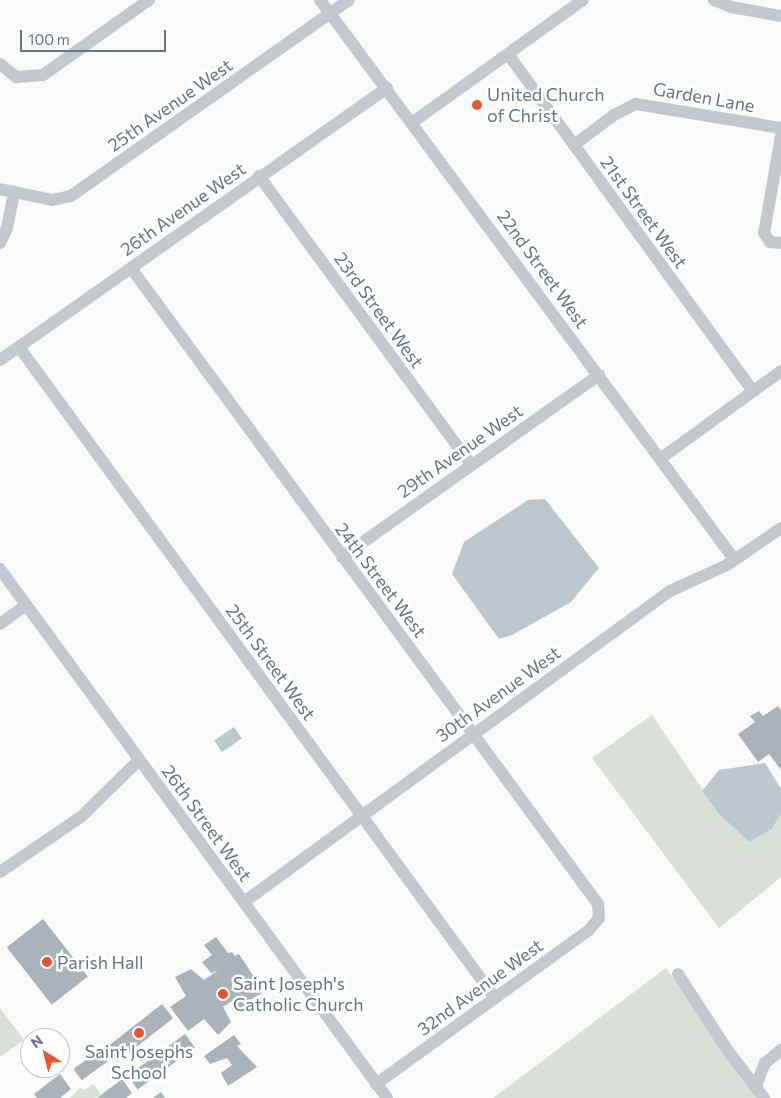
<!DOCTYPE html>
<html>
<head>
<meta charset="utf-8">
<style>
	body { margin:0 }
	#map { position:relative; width:781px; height:1098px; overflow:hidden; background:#fafaf8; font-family:Commissioner,sans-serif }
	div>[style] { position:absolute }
	.green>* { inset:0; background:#dadfd7 }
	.water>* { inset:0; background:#bbc7cb; transform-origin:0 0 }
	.building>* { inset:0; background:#aab3b9; transform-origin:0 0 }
	.minor>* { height:12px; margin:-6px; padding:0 6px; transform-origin:6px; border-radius:6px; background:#c3c8cc }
	.dots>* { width:14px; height:14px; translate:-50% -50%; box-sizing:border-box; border:2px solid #fff; border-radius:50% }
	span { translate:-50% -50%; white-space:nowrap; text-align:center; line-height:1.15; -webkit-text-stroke:5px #fff; paint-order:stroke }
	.poi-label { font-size:18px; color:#657683 }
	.left { translate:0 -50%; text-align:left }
	.street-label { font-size:18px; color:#657683 }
	.north { position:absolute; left:20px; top:1028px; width:50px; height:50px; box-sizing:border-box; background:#fff; border:1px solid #c1c8cd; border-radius:50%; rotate:324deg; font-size:14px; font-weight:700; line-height:20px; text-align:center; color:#657683 }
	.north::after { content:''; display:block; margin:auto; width:18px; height:22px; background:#e4572e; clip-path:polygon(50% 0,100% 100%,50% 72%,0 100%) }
	.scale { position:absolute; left:20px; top:30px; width:146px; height:22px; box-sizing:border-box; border:2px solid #657683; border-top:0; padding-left:6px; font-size:15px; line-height:18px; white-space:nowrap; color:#657683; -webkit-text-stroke:4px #fff; paint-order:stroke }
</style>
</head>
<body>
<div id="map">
	<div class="green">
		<i style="clip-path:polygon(652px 715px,720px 815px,749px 842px,772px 829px,781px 813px,781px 877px,719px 928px,592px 758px)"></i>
		<i style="clip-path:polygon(666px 968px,758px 1098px,493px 1098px)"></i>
		<i style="clip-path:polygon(0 1008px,24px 1040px,0 1057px)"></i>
		<i style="clip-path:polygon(93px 1084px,101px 1094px,95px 1098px,70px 1098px,80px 1088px,85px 1090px)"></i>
	</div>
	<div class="water">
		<i style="clip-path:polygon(545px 499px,599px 568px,571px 602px,512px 635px,499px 639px,452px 574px,464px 542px,528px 500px)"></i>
		<i style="left:234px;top:727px;width:14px;height:24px;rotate:56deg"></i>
		<i style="clip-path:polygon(765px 763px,781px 789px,781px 813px,772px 829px,749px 842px,720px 815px,702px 791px,719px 770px)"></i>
	</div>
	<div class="building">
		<i style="clip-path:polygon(778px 706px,781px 710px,781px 770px,769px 754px,758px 762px,738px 734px,755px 722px,750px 716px,759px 711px,763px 716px)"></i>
		<i style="left:43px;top:919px;width:73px;height:46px;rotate:52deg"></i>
		<i style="clip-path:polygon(216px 937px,228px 953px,232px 952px,235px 956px,239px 954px,264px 992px,250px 1000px,253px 1004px,239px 1014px,232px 1003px,235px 999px,223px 1007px,231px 1022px,218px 1035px,204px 1019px,188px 1031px,170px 1007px,186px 996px,175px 977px,191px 969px,204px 980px,218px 970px,211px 973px,202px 962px,212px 955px,204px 945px)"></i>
		<i style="left:162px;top:1004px;width:18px;height:71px;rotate:52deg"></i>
		<i style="left:185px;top:1034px;width:17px;height:71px;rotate:54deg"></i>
		<i style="clip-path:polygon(234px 1035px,241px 1044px,237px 1046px,257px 1067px,228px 1086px,221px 1073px,232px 1065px,227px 1058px,210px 1064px,204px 1056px)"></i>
		<i style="left:101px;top:1049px;width:14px;height:34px;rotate:54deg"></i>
		<i style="clip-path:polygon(60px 1074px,71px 1089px,60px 1098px,37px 1098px,34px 1094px)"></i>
		<i style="clip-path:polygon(122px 1079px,132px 1093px,126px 1098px,97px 1098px)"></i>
		<i style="clip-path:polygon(161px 1092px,165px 1098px,153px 1098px)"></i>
	</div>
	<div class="minor">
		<i style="left:320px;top:0;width:696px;rotate:53.48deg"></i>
		<i style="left:714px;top:0;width:18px;rotate:22deg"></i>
		<i style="left:731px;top:7px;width:51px;rotate:10.2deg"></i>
		<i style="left:508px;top:54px;width:417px;rotate:54deg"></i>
		<i style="left:0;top:64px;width:21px;rotate:39deg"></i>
		<i style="left:16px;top:77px;width:27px;rotate:-4deg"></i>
		<i style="left:43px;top:75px;width:130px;rotate:-35.3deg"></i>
		<i style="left:413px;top:122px;width:209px;rotate:-35.7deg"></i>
		<i style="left:781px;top:136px;width:98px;rotate:99.9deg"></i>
		<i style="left:764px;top:233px;width:11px;rotate:56deg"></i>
		<i style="left:770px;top:242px;width:11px;rotate:5deg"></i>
		<i style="left:574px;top:145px;width:50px;rotate:-36.9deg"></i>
		<i style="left:614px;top:115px;width:25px;rotate:-27deg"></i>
		<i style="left:636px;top:104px;width:147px;rotate:9.4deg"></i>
		<i style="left:259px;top:176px;width:358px;rotate:53.7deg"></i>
		<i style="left:0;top:189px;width:53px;rotate:11.9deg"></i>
		<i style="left:52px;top:200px;width:19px;rotate:-12deg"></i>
		<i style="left:71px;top:196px;width:340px;rotate:-35.2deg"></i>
		<i style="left:0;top:243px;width:17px;rotate:-65deg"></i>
		<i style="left:7px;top:228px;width:37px;rotate:-79deg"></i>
		<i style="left:131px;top:268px;width:789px;rotate:53.71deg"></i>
		<i style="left:598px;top:904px;width:14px;rotate:86deg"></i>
		<i style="left:599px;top:918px;width:16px;rotate:130deg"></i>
		<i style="left:589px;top:930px;width:263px;rotate:144.1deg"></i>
		<i style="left:19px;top:347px;width:806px;rotate:53.83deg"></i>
		<i style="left:0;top:360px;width:473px;rotate:-35.1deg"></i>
		<i style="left:660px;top:459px;width:150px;rotate:-36deg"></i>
		<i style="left:342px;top:557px;width:315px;rotate:-35.3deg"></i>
		<i style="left:0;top:569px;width:655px;rotate:53.81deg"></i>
		<i style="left:0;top:624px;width:32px;rotate:-36deg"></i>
		<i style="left:0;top:872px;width:99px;rotate:-34.3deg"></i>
		<i style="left:82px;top:816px;width:80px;rotate:-44.5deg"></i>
		<i style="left:244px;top:902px;width:527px;rotate:-36.13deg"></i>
		<i style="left:670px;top:591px;width:63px;rotate:-24.5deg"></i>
		<i style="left:727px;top:565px;width:65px;rotate:-34.4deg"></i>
		<i style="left:678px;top:974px;width:92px;rotate:57deg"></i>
		<i style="left:728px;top:1051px;width:59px;rotate:52.5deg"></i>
		<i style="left:756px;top:1086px;width:25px;rotate:-69deg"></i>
		<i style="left:765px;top:1063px;width:21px;rotate:-39deg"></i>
	</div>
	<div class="dots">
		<i style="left:477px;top:105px;background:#e4572e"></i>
		<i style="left:47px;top:962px;background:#e4572e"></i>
		<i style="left:223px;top:994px;background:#e4572e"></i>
		<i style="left:139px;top:1033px;background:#e4572e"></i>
	</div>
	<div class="poi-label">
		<span class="left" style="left:487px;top:105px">United Church<br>of Christ</span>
		<span class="left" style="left:57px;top:962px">Parish Hall</span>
		<span class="left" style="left:233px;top:994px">Saint Joseph's<br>Catholic Church</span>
		<span style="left:139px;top:1062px">Saint Josephs<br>School</span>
	</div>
	<div class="street-label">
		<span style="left:704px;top:97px;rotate:10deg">Garden Lane</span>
		<span style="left:170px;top:105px;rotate:-35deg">25th Avenue West</span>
		<span style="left:183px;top:209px;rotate:-35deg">26th Avenue West</span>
		<span style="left:644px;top:212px;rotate:54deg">21st Street West</span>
		<span style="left:543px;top:269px;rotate:54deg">22nd Street West</span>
		<span style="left:379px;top:310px;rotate:54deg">23rd Street West</span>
		<span style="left:460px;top:451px;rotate:-35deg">29th Avenue West</span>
		<span style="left:381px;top:580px;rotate:53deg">24th Street West</span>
		<span style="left:271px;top:662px;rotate:54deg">25th Street West</span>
		<span style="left:498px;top:694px;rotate:-36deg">30th Avenue West</span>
		<span style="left:207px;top:823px;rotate:54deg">26th Street West</span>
		<span style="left:480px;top:987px;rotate:-36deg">32nd Avenue West</span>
	</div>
	<div class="north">N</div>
	<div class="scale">100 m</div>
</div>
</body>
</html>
